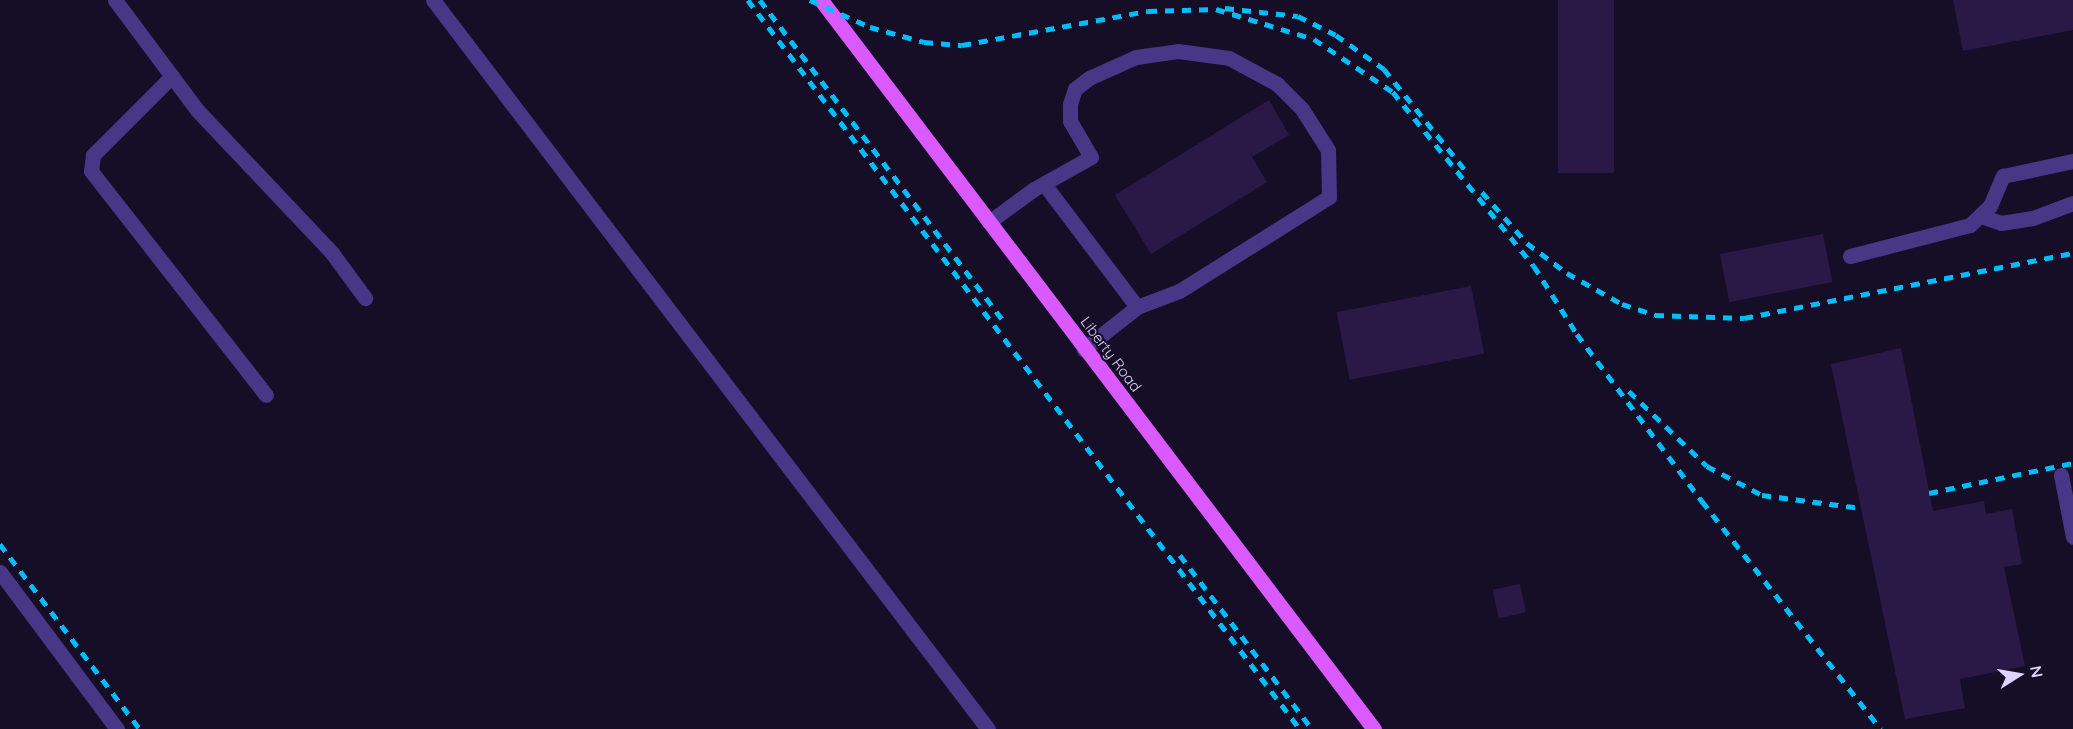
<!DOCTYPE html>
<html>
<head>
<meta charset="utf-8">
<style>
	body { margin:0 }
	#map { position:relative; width:2073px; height:729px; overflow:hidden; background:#160e26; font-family:Quicksand,sans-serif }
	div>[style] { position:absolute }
	.building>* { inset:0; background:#2a1947; transform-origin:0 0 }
	.minor>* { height:15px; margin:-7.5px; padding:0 7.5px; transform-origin:7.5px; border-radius:7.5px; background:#473786 }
	.major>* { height:15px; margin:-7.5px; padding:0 7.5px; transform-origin:7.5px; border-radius:7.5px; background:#da5aff }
	.rail>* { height:4.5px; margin-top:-2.25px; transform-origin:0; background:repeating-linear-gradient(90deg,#00befe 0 9px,transparent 0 17px) }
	span { translate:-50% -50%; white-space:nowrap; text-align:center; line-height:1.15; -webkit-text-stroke:4.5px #160e26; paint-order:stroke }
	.street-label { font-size:15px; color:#dfd3ff }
	.north { position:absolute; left:1989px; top:645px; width:60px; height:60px; -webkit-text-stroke:4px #160e26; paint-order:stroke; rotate:79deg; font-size:16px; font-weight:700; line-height:24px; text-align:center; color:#dfd3ff }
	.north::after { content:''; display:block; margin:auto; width:21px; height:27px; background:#dfd3ff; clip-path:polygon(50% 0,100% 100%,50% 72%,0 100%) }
</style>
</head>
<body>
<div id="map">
	<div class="building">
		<i style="left:1558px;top:0;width:56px;height:173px"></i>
		<i style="clip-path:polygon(1953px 0,2073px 0,2073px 30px,1963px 51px)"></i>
		<i style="clip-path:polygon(1269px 100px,1289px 135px,1252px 157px,1267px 182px,1151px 254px,1115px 195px)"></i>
		<i style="left:1823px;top:234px;width:49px;height:105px;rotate:79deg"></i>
		<i style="left:1471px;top:286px;width:69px;height:137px;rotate:79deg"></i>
		<i style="clip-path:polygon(1901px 348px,1933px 511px,1984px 501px,1986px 514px,2012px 509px,2022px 564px,2004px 567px,2025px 666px,1960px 679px,1965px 708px,1905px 719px,1831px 364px)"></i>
		<i style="left:1520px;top:584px;width:29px;height:28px;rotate:78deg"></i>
	</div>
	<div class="minor">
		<i style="left:115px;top:0;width:137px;rotate:53.3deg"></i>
		<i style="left:197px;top:110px;width:197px;rotate:46.6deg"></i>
		<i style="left:332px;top:253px;width:56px;rotate:53.7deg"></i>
		<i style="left:433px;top:0;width:916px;rotate:52.72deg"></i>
		<i style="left:172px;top:76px;width:112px;rotate:135deg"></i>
		<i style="left:93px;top:155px;width:16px;rotate:97deg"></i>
		<i style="left:91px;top:171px;width:284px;rotate:52deg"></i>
		<i style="left:1044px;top:184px;width:154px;rotate:52.9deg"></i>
		<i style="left:1981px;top:216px;width:21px;rotate:19deg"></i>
		<i style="left:2001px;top:223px;width:32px;rotate:-9deg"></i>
		<i style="left:2033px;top:218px;width:43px;rotate:-20.6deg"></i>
		<i style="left:989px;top:222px;width:56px;rotate:-36.3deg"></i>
		<i style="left:1034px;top:189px;width:65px;rotate:-29.3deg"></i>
		<i style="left:1091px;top:157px;width:42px;rotate:-120.3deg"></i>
		<i style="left:1070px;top:121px;width:17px;rotate:-90deg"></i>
		<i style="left:1070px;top:104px;width:16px;rotate:-72deg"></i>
		<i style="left:1075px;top:89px;width:18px;rotate:-38deg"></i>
		<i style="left:1089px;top:78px;width:51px;rotate:-24.1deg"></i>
		<i style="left:1136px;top:57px;width:42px;rotate:-8.1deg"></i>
		<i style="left:1178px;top:51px;width:51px;rotate:7.8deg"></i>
		<i style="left:1229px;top:58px;width:55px;rotate:28.4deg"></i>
		<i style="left:1277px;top:84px;width:35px;rotate:45deg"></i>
		<i style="left:1302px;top:109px;width:49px;rotate:57.6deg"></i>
		<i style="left:1328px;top:150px;width:47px;rotate:88.8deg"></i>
		<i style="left:1329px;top:197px;width:177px;rotate:147.9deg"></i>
		<i style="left:1179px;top:291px;width:45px;rotate:159.1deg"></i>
		<i style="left:1137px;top:307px;width:68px;rotate:141.6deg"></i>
		<i style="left:1850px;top:256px;width:124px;rotate:-14.5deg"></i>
		<i style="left:1970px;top:225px;width:28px;rotate:-44deg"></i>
		<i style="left:1990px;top:206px;width:33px;rotate:-67deg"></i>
		<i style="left:2003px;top:176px;width:72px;rotate:-12.1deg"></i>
		<i style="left:2061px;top:475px;width:63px;rotate:79deg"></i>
		<i style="left:0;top:572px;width:196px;rotate:53.3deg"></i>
	</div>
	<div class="major">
		<i style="left:821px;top:0;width:915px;rotate:52.82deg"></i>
	</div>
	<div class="rail">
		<i style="left:748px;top:0;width:914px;rotate:52.87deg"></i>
		<i style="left:760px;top:0;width:405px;rotate:52.8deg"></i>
		<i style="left:810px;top:0;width:66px;rotate:24.2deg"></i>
		<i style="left:870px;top:27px;width:56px;rotate:15.5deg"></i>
		<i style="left:924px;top:42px;width:38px;rotate:5deg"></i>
		<i style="left:962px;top:45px;width:189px;rotate:-10.4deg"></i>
		<i style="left:1148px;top:11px;width:68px;rotate:-1.7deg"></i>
		<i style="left:1216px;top:9px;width:102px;rotate:17deg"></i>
		<i style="left:1314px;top:39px;width:95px;rotate:33.9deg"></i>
		<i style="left:1393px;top:92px;width:224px;rotate:51deg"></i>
		<i style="left:1534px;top:266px;width:80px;rotate:57.7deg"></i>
		<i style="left:1577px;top:334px;width:209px;rotate:53.2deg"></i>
		<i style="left:1702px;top:501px;width:290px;rotate:51.9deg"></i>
		<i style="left:1225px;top:8px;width:73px;rotate:6.3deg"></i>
		<i style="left:1298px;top:16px;width:42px;rotate:26.6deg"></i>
		<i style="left:1336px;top:35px;width:59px;rotate:35.3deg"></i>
		<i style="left:1384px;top:69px;width:131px;rotate:51.2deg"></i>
		<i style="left:1482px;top:192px;width:68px;rotate:48.6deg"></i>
		<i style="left:1527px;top:243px;width:50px;rotate:36.9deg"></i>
		<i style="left:1567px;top:273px;width:63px;rotate:29.4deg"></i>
		<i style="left:1622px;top:304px;width:35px;rotate:18deg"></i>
		<i style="left:1655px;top:315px;width:89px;rotate:1.9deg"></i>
		<i style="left:1744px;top:318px;width:335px;rotate:-11.2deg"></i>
		<i style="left:1629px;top:391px;width:108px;rotate:43.9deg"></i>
		<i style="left:1707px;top:466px;width:62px;rotate:27.8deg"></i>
		<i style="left:1762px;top:495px;width:100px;rotate:7.5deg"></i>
		<i style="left:1929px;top:493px;width:147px;rotate:-11.8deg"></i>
		<i style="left:0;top:544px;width:232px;rotate:52.9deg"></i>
		<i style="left:1180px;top:555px;width:218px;rotate:52.8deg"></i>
	</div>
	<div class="street-label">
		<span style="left:1111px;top:354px;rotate:53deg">Liberty Road</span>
	</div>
	<div class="north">N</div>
</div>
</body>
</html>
